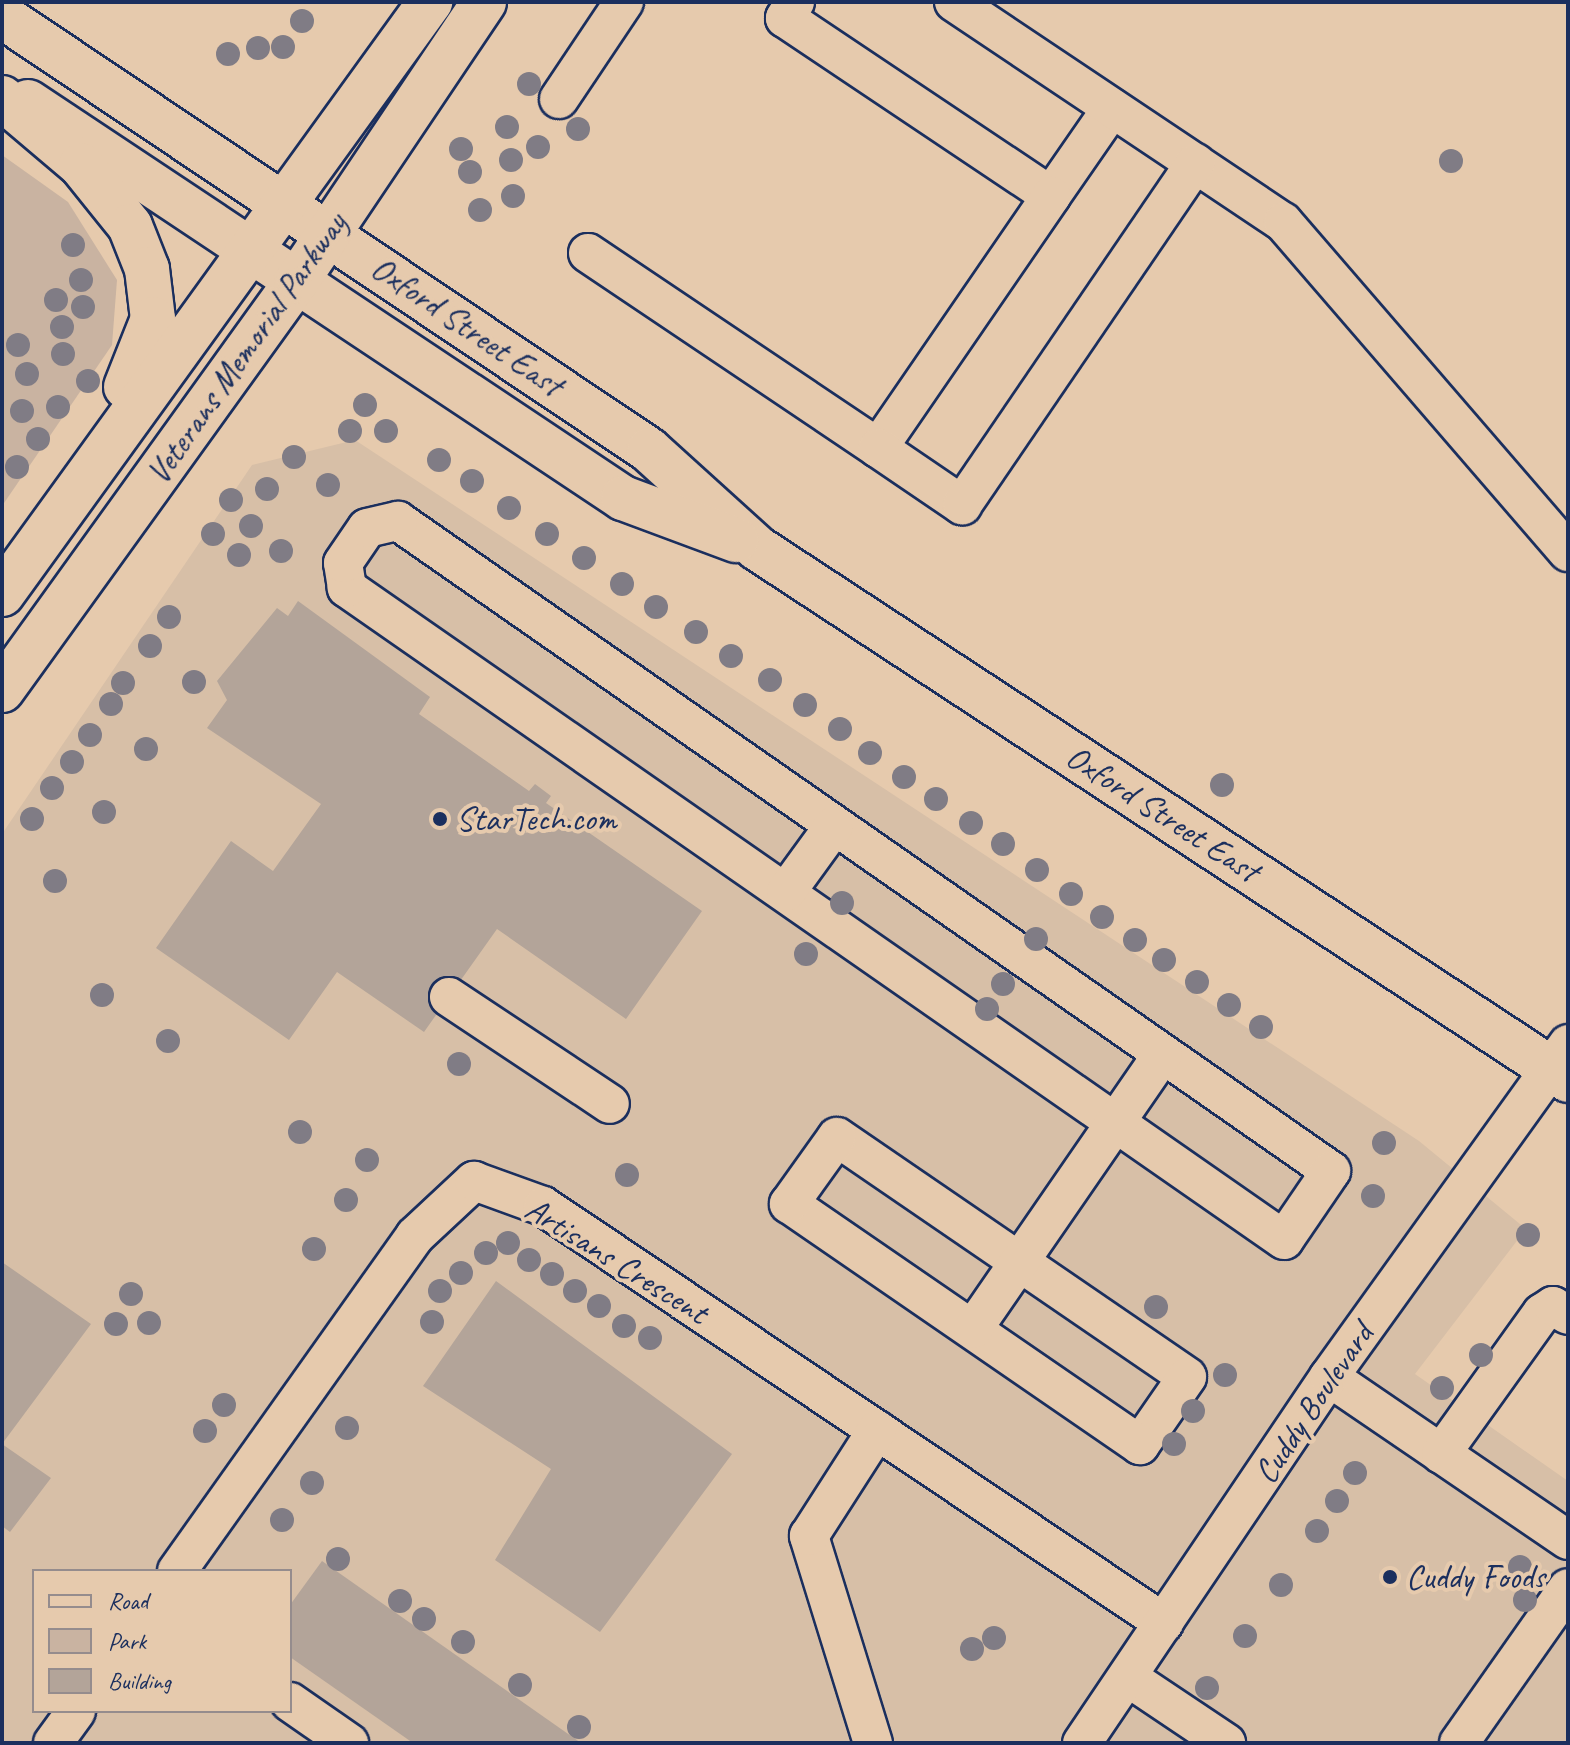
<!DOCTYPE html>
<html>
<head>
<meta charset="utf-8">
<style>
	body { margin:0 }
	#map { position:relative; width:1570px; height:1745px; overflow:hidden; background:#e6caad; font-family:Caveat,sans-serif }
	div>[style] { position:absolute }
	.built>* { inset:0; background:#d7bfa7 }
	.green>* { inset:0; background:#c9b3a1 }
	.building>* { inset:0; background:#b3a499 }
	.roads { filter:drop-shadow(2px 0 #1b2f5e) drop-shadow(-2px 0 #1b2f5e) drop-shadow(0 2px #1b2f5e) drop-shadow(0 -2px #1b2f5e) }
	.minor>* { height:38px; margin:-19px; padding:0 19px; transform-origin:19px; border-radius:19px; background:#e6caad }
	.major>* { height:44px; margin:-22px; padding:0 22px; transform-origin:22px; border-radius:22px; background:#e6caad }
	.highway>* { height:44px; margin:-22px; padding:0 22px; transform-origin:22px; border-radius:22px; background:#e6caad }
	.trees>* { width:24px; height:24px; margin:-12px; border-radius:50%; background:#807c85 }
	.dots>* { width:22px; height:22px; translate:-50% -50%; box-sizing:border-box; border:4px solid #e6caad; border-radius:50% }
	span { translate:-50% -50%; white-space:nowrap; text-align:center; line-height:1.15; -webkit-text-stroke:8px #e6caad; paint-order:stroke }
	.street-label { font-size:34px; color:#1b2f5e }
	.poi-label { font-size:34px; color:#1b2f5e }
	.left { translate:0 -50%; text-align:left }
	.frame { position:absolute; inset:0; border:4px solid #1b2f5e; pointer-events:none }
	.legend { position:absolute; left:32px; top:1569px; width:260px; height:144px; box-sizing:border-box; background:#e6caad; border:2px solid #958c8d; margin:0; padding:10px 14px; list-style:none; font-size:24px; color:#1b2f5e }
	.legend li { display:flex; align-items:center; gap:16px; height:40px }
	.legend b { width:40px; border:2px solid #958c8d }
</style>
</head>
<body>
<div id="map">
	<div class="built">
		<i style="clip-path:polygon(evenodd,355px 440px,1419px 1141px,1526px 1229px,1415px 1374px,1568px 1481px,1568px 1743px,2px 1743px,2px 834px,252px 465px,355px 440px,34px 1571px,290px 1571px,290px 1711px,34px 1711px,34px 1571px)"></i>
	</div>
	<div class="green">
		<i style="clip-path:polygon(2px 155px,68px 202px,117px 280px,112px 345px,2px 506px)"></i>
	</div>
	<div class="building">
		<i style="clip-path:polygon(298px 601px,430px 697px,419px 714px,529px 791px,535px 784px,551px 796px,546px 803px,702px 911px,626px 1019px,497px 929px,424px 1032px,337px 972px,289px 1040px,156px 948px,231px 841px,273px 871px,321px 804px,207px 728px,227px 700px,217px 681px,277px 608px,288px 616px)"></i>
		<i style="clip-path:polygon(2px 1262px,91px 1324px,2px 1444px,51px 1478px,10px 1532px,2px 1526px)"></i>
		<i style="clip-path:polygon(496px 1281px,732px 1454px,600px 1632px,495px 1560px,551px 1469px,423px 1386px)"></i>
		<i style="clip-path:polygon(322px 1561px,581px 1743px,413px 1743px,290px 1657px,290px 1605px)"></i>
	</div>
	<div class="roads">
		<div class="minor">
			<i style="left:795px;top:2px;width:19px;rotate:122deg"></i>
			<i style="left:785px;top:18px;width:320px;rotate:33.8deg"></i>
			<i style="left:1051px;top:196px;width:107px;rotate:-55.3deg"></i>
			<i style="left:954px;top:2px;width:396px;rotate:33.8deg"></i>
			<i style="left:1283px;top:222px;width:436px;rotate:49.2deg"></i>
			<i style="left:559px;top:99px;width:117px;rotate:-56.2deg"></i>
			<i style="left:588px;top:253px;width:349px;rotate:33.9deg"></i>
			<i style="left:878px;top:448px;width:306px;rotate:-55.5deg"></i>
			<i style="left:878px;top:448px;width:102px;rotate:34.2deg"></i>
			<i style="left:962px;top:505px;width:414px;rotate:-55.7deg"></i>
			<i style="left:398px;top:521px;width:1137px;rotate:34.86deg"></i>
			<i style="left:1331px;top:1171px;width:83px;rotate:124.3deg"></i>
			<i style="left:1284px;top:1240px;width:1142px;rotate:-145.17deg"></i>
			<i style="left:347px;top:588px;width:25px;rotate:-99deg"></i>
			<i style="left:343px;top:563px;width:42px;rotate:-55.6deg"></i>
			<i style="left:367px;top:528px;width:32px;rotate:-13deg"></i>
			<i style="left:786px;top:892px;width:82px;rotate:-54deg"></i>
			<i style="left:449px;top:997px;width:193px;rotate:33.6deg"></i>
			<i style="left:837px;top:1137px;width:424px;rotate:34.4deg"></i>
			<i style="left:1187px;top:1377px;width:83px;rotate:124.7deg"></i>
			<i style="left:1140px;top:1445px;width:426px;rotate:-145.5deg"></i>
			<i style="left:789px;top:1204px;width:82px;rotate:-54.4deg"></i>
			<i style="left:973px;top:1329px;width:334px;rotate:-55.4deg"></i>
			<i style="left:1329px;top:1377px;width:289px;rotate:34.3deg"></i>
			<i style="left:1441px;top:1454px;width:173px;rotate:-54.4deg"></i>
			<i style="left:1542px;top:1313px;width:13px;rotate:-32deg"></i>
			<i style="left:1553px;top:1306px;width:17px;rotate:31deg"></i>
			<i style="left:177px;top:1571px;width:411px;rotate:-54.6deg"></i>
			<i style="left:415px;top:1236px;width:81px;rotate:-43deg"></i>
			<i style="left:474px;top:1181px;width:73px;rotate:19.9deg"></i>
			<i style="left:543px;top:1206px;width:748px;rotate:33.88deg"></i>
			<i style="left:1129px;top:1678px;width:117px;rotate:33.8deg"></i>
			<i style="left:290px;top:1702px;width:72px;rotate:34.8deg"></i>
			<i style="left:53px;top:1743px;width:39px;rotate:-54deg"></i>
			<i style="left:873px;top:1743px;width:217px;rotate:-107.2deg"></i>
			<i style="left:809px;top:1536px;width:126px;rotate:-57.3deg"></i>
			<i style="left:1082px;top:1743px;width:442px;rotate:-56deg"></i>
			<i style="left:1329px;top:1377px;width:410px;rotate:-54.3deg"></i>
			<i style="left:1459px;top:1743px;width:189px;rotate:-54.9deg"></i>
		</div>
		<div class="major">
			<i style="left:2px;top:16px;width:779px;rotate:33.85deg"></i>
			<i style="left:649px;top:450px;width:146px;rotate:42.2deg"></i>
			<i style="left:757px;top:548px;width:970px;rotate:33.26deg"></i>
			<i style="left:28px;top:102px;width:715px;rotate:33.65deg"></i>
			<i style="left:623px;top:498px;width:121px;rotate:20.4deg"></i>
		</div>
		<div class="highway">
			<i style="left:2px;top:98px;width:104px;rotate:40.3deg"></i>
			<i style="left:81px;top:165px;width:78px;rotate:51.2deg"></i>
			<i style="left:130px;top:226px;width:46px;rotate:68.4deg"></i>
			<i style="left:147px;top:269px;width:50px;rotate:83.2deg"></i>
			<i style="left:153px;top:319px;width:73px;rotate:111.7deg"></i>
			<i style="left:2px;top:594px;width:731px;rotate:-54.13deg"></i>
			<i style="left:2px;top:690px;width:503px;rotate:-54.22deg"></i>
			<i style="left:296px;top:282px;width:337px;rotate:-56.1deg"></i>
		</div>
	</div>
	<div class="trees">
		<i style="left:302px;top:21px"></i>
		<i style="left:283px;top:47px"></i>
		<i style="left:258px;top:48px"></i>
		<i style="left:228px;top:54px"></i>
		<i style="left:529px;top:84px"></i>
		<i style="left:507px;top:127px"></i>
		<i style="left:578px;top:129px"></i>
		<i style="left:538px;top:147px"></i>
		<i style="left:461px;top:149px"></i>
		<i style="left:511px;top:160px"></i>
		<i style="left:1451px;top:161px"></i>
		<i style="left:470px;top:172px"></i>
		<i style="left:513px;top:196px"></i>
		<i style="left:480px;top:210px"></i>
		<i style="left:73px;top:245px"></i>
		<i style="left:81px;top:280px"></i>
		<i style="left:56px;top:300px"></i>
		<i style="left:83px;top:307px"></i>
		<i style="left:62px;top:327px"></i>
		<i style="left:18px;top:345px"></i>
		<i style="left:63px;top:354px"></i>
		<i style="left:27px;top:374px"></i>
		<i style="left:88px;top:381px"></i>
		<i style="left:365px;top:405px"></i>
		<i style="left:58px;top:407px"></i>
		<i style="left:22px;top:411px"></i>
		<i style="left:350px;top:431px"></i>
		<i style="left:386px;top:431px"></i>
		<i style="left:38px;top:439px"></i>
		<i style="left:294px;top:457px"></i>
		<i style="left:439px;top:460px"></i>
		<i style="left:17px;top:467px"></i>
		<i style="left:472px;top:481px"></i>
		<i style="left:328px;top:485px"></i>
		<i style="left:267px;top:489px"></i>
		<i style="left:231px;top:500px"></i>
		<i style="left:509px;top:508px"></i>
		<i style="left:251px;top:526px"></i>
		<i style="left:213px;top:534px"></i>
		<i style="left:547px;top:534px"></i>
		<i style="left:281px;top:551px"></i>
		<i style="left:239px;top:555px"></i>
		<i style="left:584px;top:558px"></i>
		<i style="left:622px;top:584px"></i>
		<i style="left:656px;top:607px"></i>
		<i style="left:169px;top:617px"></i>
		<i style="left:696px;top:632px"></i>
		<i style="left:150px;top:646px"></i>
		<i style="left:731px;top:656px"></i>
		<i style="left:770px;top:680px"></i>
		<i style="left:194px;top:682px"></i>
		<i style="left:123px;top:683px"></i>
		<i style="left:111px;top:704px"></i>
		<i style="left:805px;top:705px"></i>
		<i style="left:840px;top:729px"></i>
		<i style="left:90px;top:735px"></i>
		<i style="left:146px;top:749px"></i>
		<i style="left:870px;top:753px"></i>
		<i style="left:72px;top:762px"></i>
		<i style="left:904px;top:777px"></i>
		<i style="left:1222px;top:785px"></i>
		<i style="left:52px;top:788px"></i>
		<i style="left:936px;top:799px"></i>
		<i style="left:104px;top:812px"></i>
		<i style="left:32px;top:819px"></i>
		<i style="left:971px;top:823px"></i>
		<i style="left:1003px;top:844px"></i>
		<i style="left:1037px;top:870px"></i>
		<i style="left:55px;top:881px"></i>
		<i style="left:1071px;top:894px"></i>
		<i style="left:842px;top:903px"></i>
		<i style="left:1102px;top:917px"></i>
		<i style="left:1036px;top:939px"></i>
		<i style="left:1135px;top:940px"></i>
		<i style="left:806px;top:954px"></i>
		<i style="left:1164px;top:960px"></i>
		<i style="left:1197px;top:982px"></i>
		<i style="left:1003px;top:984px"></i>
		<i style="left:102px;top:995px"></i>
		<i style="left:1229px;top:1005px"></i>
		<i style="left:987px;top:1009px"></i>
		<i style="left:1261px;top:1027px"></i>
		<i style="left:168px;top:1041px"></i>
		<i style="left:459px;top:1064px"></i>
		<i style="left:300px;top:1132px"></i>
		<i style="left:1384px;top:1143px"></i>
		<i style="left:367px;top:1160px"></i>
		<i style="left:627px;top:1175px"></i>
		<i style="left:1373px;top:1196px"></i>
		<i style="left:346px;top:1200px"></i>
		<i style="left:1528px;top:1235px"></i>
		<i style="left:508px;top:1243px"></i>
		<i style="left:314px;top:1249px"></i>
		<i style="left:486px;top:1253px"></i>
		<i style="left:529px;top:1260px"></i>
		<i style="left:461px;top:1273px"></i>
		<i style="left:552px;top:1274px"></i>
		<i style="left:440px;top:1291px"></i>
		<i style="left:575px;top:1291px"></i>
		<i style="left:131px;top:1294px"></i>
		<i style="left:599px;top:1306px"></i>
		<i style="left:1156px;top:1307px"></i>
		<i style="left:432px;top:1322px"></i>
		<i style="left:149px;top:1323px"></i>
		<i style="left:116px;top:1324px"></i>
		<i style="left:624px;top:1326px"></i>
		<i style="left:650px;top:1338px"></i>
		<i style="left:1481px;top:1355px"></i>
		<i style="left:1225px;top:1375px"></i>
		<i style="left:1442px;top:1388px"></i>
		<i style="left:224px;top:1405px"></i>
		<i style="left:1193px;top:1411px"></i>
		<i style="left:347px;top:1428px"></i>
		<i style="left:205px;top:1431px"></i>
		<i style="left:1174px;top:1444px"></i>
		<i style="left:1355px;top:1473px"></i>
		<i style="left:312px;top:1483px"></i>
		<i style="left:1337px;top:1501px"></i>
		<i style="left:282px;top:1520px"></i>
		<i style="left:1317px;top:1531px"></i>
		<i style="left:338px;top:1559px"></i>
		<i style="left:1520px;top:1567px"></i>
		<i style="left:1281px;top:1585px"></i>
		<i style="left:1525px;top:1600px"></i>
		<i style="left:400px;top:1601px"></i>
		<i style="left:424px;top:1619px"></i>
		<i style="left:1245px;top:1636px"></i>
		<i style="left:994px;top:1638px"></i>
		<i style="left:463px;top:1642px"></i>
		<i style="left:972px;top:1649px"></i>
		<i style="left:520px;top:1685px"></i>
		<i style="left:1207px;top:1688px"></i>
		<i style="left:579px;top:1727px"></i>
	</div>
	<div class="dots">
		<i style="left:440px;top:819px;background:#1b2f5e"></i>
		<i style="left:1390px;top:1577px;background:#1b2f5e"></i>
	</div>
	<div class="street-label">
		<span style="left:467px;top:326px;rotate:34deg">Oxford Street East</span>
		<span style="left:246px;top:348px;rotate:-55deg">Veterans Memorial Parkway</span>
		<span style="left:1163px;top:813px;rotate:33deg">Oxford Street East</span>
		<span style="left:617px;top:1260px;rotate:32deg">Artisans Crescent</span>
		<span style="left:1313px;top:1403px;rotate:-56deg">Cuddy Boulevard</span>
	</div>
	<div class="poi-label">
		<span class="left" style="left:456px;top:819px">StarTech.com</span>
		<span class="left" style="left:1406px;top:1577px">Cuddy Foods</span>
	</div>
	<div class="frame"></div>
	<ul class="legend">
	<li><b style="height:10px;background:#e6caad"></b>Road</li>
	<li><b style="height:22px;background:#c9b3a1"></b>Park</li>
	<li><b style="height:22px;background:#b3a499"></b>Building</li>
	</ul>
</div>
</body>
</html>
